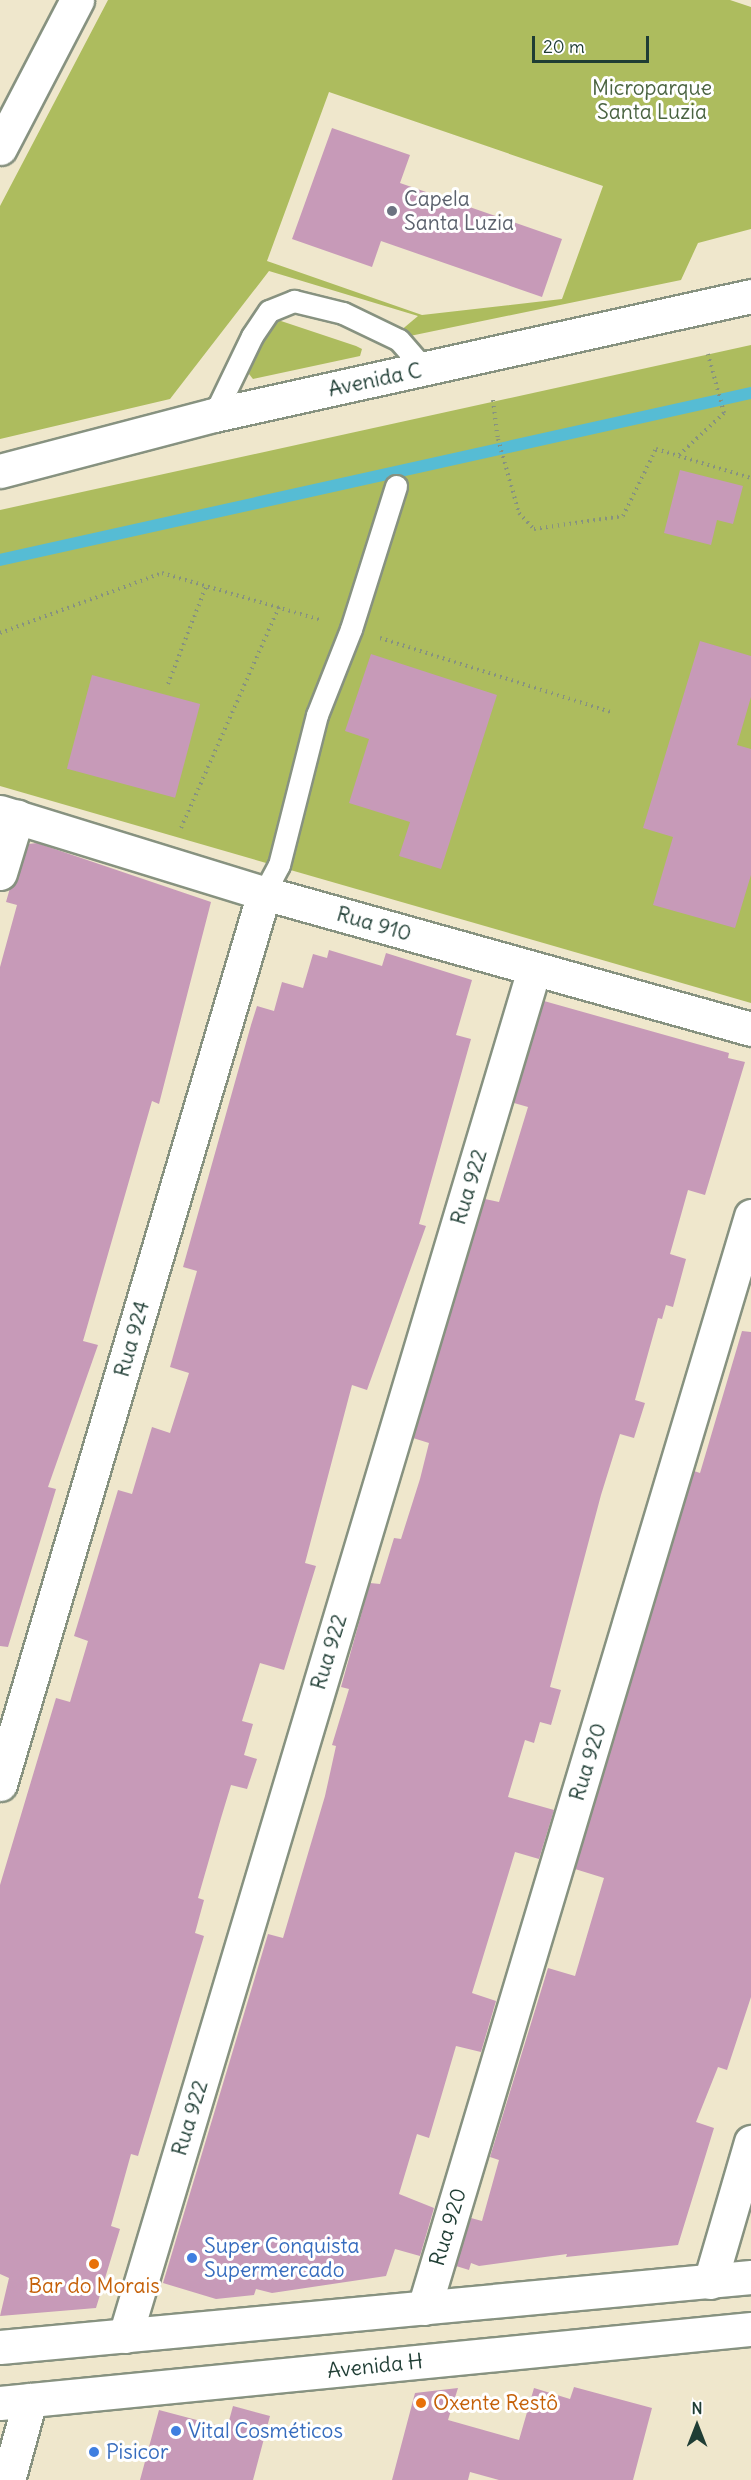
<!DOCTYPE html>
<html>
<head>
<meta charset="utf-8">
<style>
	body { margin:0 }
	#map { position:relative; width:751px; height:2480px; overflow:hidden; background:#efe7cc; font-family:Delius,sans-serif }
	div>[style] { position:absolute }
	.green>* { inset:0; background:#adbc5e }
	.stream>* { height:12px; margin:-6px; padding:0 6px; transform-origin:6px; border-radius:6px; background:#56bcd4 }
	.building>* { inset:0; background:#c79ab8; transform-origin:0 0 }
	.path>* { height:4px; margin-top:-2px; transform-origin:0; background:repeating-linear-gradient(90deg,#879280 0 1.5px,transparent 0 6px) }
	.roads { filter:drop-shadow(2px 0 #879280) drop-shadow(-2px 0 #879280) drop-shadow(0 2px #879280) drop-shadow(0 -2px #879280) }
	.service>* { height:21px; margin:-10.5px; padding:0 10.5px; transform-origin:10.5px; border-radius:10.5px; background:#fff }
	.minor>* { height:33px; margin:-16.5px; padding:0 16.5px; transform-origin:16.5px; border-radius:16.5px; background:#fff }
	.tertiary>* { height:33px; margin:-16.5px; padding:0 16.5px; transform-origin:16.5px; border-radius:16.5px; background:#fff }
	.dots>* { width:16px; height:16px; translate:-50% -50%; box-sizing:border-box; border:3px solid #fff; border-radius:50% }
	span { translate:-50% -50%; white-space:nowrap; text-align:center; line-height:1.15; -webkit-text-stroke:6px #fff; paint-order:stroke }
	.park-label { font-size:21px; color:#4a6341 }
	.worship-label { font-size:21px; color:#5b616d }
	.left { translate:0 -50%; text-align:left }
	.street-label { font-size:21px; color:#1f3d34 }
	.shop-label { font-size:21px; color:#366cbe }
	.food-label { font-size:21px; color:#c56008 }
	.north { position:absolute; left:667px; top:2396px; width:60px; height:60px; -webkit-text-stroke:4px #fff; paint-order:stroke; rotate:0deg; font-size:16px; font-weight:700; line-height:24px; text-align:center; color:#1f3d34 }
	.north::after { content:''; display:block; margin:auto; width:21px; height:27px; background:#1f3d34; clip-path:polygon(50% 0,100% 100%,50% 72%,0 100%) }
	.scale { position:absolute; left:532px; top:36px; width:117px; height:27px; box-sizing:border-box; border:3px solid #1f3d34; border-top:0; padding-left:8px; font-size:18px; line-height:21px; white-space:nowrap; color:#1f3d34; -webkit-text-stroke:4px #fff; paint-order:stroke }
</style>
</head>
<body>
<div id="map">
	<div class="green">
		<i style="clip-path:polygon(evenodd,108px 0,730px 0,751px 7px,751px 229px,698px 243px,681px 280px,405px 337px,399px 332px,418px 316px,269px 271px,170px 399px,0 439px,0 206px,108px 0,329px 92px,603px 186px,562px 299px,422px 315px,267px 261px,329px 92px)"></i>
		<i style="clip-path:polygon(275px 319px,356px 346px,362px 349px,360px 356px,253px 379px,249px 374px,251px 364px,268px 323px)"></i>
		<i style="clip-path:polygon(751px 345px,751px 1003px,0 786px,0 510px)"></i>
	</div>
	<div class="stream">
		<i style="left:0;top:560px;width:769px;rotate:-12.54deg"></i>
	</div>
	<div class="building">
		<i style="clip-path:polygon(332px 128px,410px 155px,400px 183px,562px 239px,542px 297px,381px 241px,372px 267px,292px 239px)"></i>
		<i style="clip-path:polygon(680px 470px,743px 486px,733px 524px,717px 520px,711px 545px,664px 533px)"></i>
		<i style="clip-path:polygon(700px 641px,751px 656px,751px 697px,737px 745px,751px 749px,751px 875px,735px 928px,653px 905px,673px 837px,643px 828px)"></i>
		<i style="clip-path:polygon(371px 654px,497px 695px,441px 869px,399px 856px,410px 822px,349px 803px,369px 739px,345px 731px)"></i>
		<i style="left:92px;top:675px;width:112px;height:97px;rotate:15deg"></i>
		<i style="clip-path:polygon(37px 843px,211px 902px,159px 1104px,152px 1101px,83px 1341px,98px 1345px,48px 1487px,56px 1489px,8px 1647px,0 1646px,0 967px,17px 905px,6px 902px,10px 888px,18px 878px,28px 844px)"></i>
		<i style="clip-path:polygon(329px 950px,382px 966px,386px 953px,472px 980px,456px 1035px,471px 1039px,419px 1224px,426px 1226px,367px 1390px,352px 1385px,305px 1563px,316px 1566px,284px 1670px,260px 1663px,242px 1721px,253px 1724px,244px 1755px,257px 1759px,247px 1789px,231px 1785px,221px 1818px,198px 1898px,204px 1900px,195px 1933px,204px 1936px,138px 2156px,131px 2154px,111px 2226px,120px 2229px,96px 2308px,0 2316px,9px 2278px,0 2274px,0 1885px,56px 1698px,70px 1702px,88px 1641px,74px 1636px,118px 1490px,132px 1494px,152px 1427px,170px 1433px,189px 1373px,170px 1367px,197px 1271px,183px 1267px,251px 1025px,257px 1006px,274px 1011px,282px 982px,303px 988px,313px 954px,327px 958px)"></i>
		<i style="clip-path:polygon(544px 1001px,729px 1053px,728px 1058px,745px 1062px,705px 1195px,688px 1190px,670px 1254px,686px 1259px,673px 1307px,666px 1305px,662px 1319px,658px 1318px,635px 1400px,645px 1403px,634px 1438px,620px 1434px,601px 1495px,550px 1687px,561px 1690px,551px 1725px,540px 1722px,534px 1743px,525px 1740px,508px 1797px,554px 1810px,539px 1859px,515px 1852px,472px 1993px,496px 2001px,481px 2052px,456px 2046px,429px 2138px,417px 2134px,399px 2194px,434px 2208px,420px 2256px,395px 2249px,386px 2276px,272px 2293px,256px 2289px,254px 2295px,216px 2299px,163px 2283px,268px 1934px,283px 1938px,325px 1796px,336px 1746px,332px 1745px,349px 1689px,341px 1687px,370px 1583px,380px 1584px,394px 1538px,401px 1539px,420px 1479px,429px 1443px,413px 1438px,485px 1199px,499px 1202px,528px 1107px,514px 1103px)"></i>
		<i style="clip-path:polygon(742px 1331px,751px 1332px,751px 1997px,727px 2070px,718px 2067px,696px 2122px,714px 2128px,678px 2245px,566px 2257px,567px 2254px,479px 2266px,471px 2263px,469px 2270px,456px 2266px,471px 2218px,482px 2221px,499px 2160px,490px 2157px,548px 1968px,575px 1976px,604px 1878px,575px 1869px,694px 1471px,700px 1473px)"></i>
		<i style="clip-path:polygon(574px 2387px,652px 2408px,633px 2480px,499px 2480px,470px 2472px,468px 2480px,392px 2480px,415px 2393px,458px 2388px,448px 2420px,519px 2440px,534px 2388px,570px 2399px)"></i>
		<i style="clip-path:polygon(233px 2406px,270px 2416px,253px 2480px,140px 2480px,159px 2410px,227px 2428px)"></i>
	</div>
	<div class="path">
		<i style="left:493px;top:400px;width:39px;rotate:83deg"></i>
		<i style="left:498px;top:439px;width:77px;rotate:74.2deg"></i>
		<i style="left:519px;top:513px;width:22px;rotate:47deg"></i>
		<i style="left:534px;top:529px;width:90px;rotate:-8.3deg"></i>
		<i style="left:623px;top:516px;width:75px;rotate:-63.8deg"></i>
		<i style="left:656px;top:449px;width:99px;rotate:17deg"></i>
		<i style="left:679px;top:455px;width:62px;rotate:-43deg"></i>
		<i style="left:724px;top:413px;width:61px;rotate:-105.2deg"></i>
		<i style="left:0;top:633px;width:173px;rotate:-20.3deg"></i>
		<i style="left:162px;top:573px;width:166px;rotate:16.5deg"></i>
		<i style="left:380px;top:638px;width:245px;rotate:17.8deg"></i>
		<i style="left:168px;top:684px;width:107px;rotate:-68.7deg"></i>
		<i style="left:181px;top:828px;width:242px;rotate:-66.1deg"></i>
	</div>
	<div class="roads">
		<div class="service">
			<i style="left:214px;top:415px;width:88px;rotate:-64.3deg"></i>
			<i style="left:252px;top:336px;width:30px;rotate:-56deg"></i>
			<i style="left:269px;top:311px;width:27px;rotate:-22deg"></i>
			<i style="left:294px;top:301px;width:50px;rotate:13.8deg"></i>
			<i style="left:343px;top:313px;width:62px;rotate:25.7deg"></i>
			<i style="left:399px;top:340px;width:38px;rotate:49deg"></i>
			<i style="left:264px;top:893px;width:32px;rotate:-62deg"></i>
			<i style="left:279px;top:865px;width:155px;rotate:-75.8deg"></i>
			<i style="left:317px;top:715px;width:92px;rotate:-68.4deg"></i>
			<i style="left:351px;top:629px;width:150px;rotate:-72.5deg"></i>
		</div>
		<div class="minor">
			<i style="left:0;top:812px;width:276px;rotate:17.1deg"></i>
			<i style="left:264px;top:893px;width:506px;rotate:15.6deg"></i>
			<i style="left:0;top:873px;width:59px;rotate:-73.1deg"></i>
			<i style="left:0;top:1784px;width:929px;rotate:-73.5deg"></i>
			<i style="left:710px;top:2282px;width:146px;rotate:-73.7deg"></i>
			<i style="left:424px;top:2308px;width:1140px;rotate:-73.33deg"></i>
			<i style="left:125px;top:2336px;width:1427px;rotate:-73.34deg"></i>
			<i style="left:8px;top:2480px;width:83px;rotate:-74.6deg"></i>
		</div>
		<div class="tertiary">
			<i style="left:0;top:148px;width:167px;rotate:-62.5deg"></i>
			<i style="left:0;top:471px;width:221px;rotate:-14.7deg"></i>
			<i style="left:214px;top:415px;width:550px;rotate:-12.49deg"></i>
			<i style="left:0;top:2347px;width:754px;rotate:-5.33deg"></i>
			<i style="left:0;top:2403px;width:755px;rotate:-5.63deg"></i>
		</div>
	</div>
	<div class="dots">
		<i style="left:392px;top:211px;background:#6b7280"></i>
		<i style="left:192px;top:2258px;background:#3f7fe0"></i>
		<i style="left:94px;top:2264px;background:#e8710a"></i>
		<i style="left:421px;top:2403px;background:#e8710a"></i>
		<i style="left:176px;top:2431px;background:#3f7fe0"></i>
		<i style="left:94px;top:2452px;background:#3f7fe0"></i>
	</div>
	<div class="park-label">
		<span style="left:652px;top:100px">Microparque<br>Santa Luzia</span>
	</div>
	<div class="worship-label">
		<span class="left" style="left:404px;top:211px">Capela<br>Santa Luzia</span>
	</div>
	<div class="street-label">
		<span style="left:375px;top:380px;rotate:-12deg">Avenida C</span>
		<span style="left:374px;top:924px;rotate:16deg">Rua 910</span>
		<span style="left:469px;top:1187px;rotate:-73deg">Rua 922</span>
		<span style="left:132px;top:1339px;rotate:-74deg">Rua 924</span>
		<span style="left:329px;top:1652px;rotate:-73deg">Rua 922</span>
		<span style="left:588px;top:1762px;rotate:-73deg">Rua 920</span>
		<span style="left:190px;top:2118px;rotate:-73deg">Rua 922</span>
		<span style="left:448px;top:2227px;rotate:-73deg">Rua 920</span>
		<span style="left:375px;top:2366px;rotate:-6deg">Avenida H</span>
	</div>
	<div class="shop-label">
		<span class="left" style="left:204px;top:2258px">Super Conquista<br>Supermercado</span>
		<span class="left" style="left:188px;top:2431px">Vital Cosméticos</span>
		<span class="left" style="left:106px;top:2452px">Pisicor</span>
	</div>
	<div class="food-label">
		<span style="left:94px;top:2286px">Bar do Morais</span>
		<span class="left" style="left:433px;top:2403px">Oxente Restô</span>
	</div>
	<div class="north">N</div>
	<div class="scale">20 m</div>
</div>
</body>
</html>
